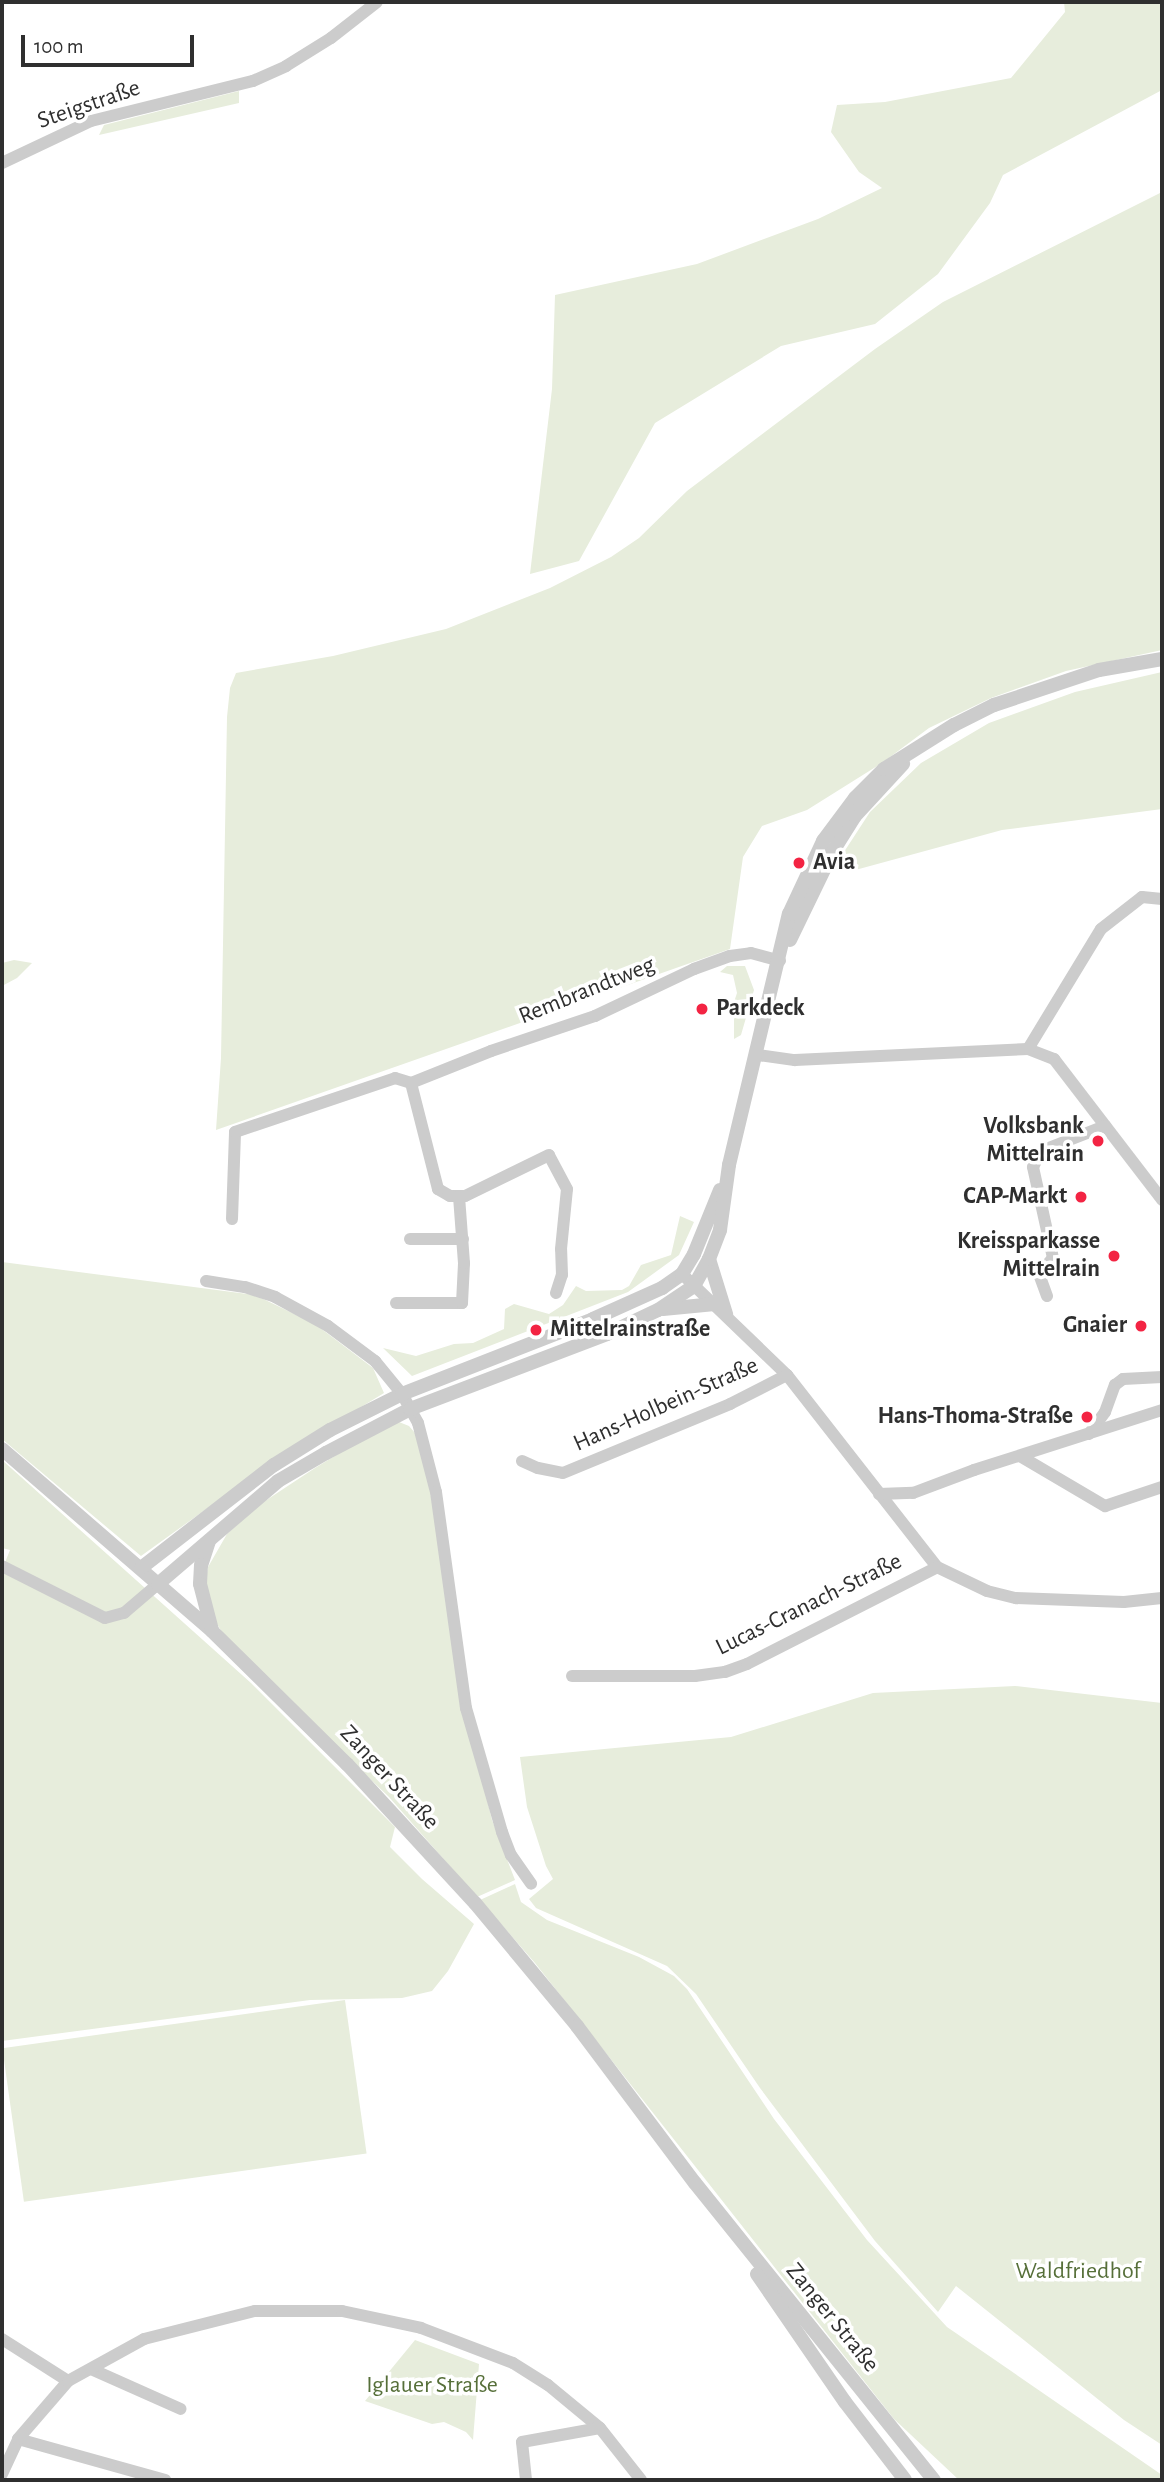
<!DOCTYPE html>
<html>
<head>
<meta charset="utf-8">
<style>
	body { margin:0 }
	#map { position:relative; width:1164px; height:2482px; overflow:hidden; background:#fff; font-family:"Alegreya Sans",sans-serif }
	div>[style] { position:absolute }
	.green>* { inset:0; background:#e7eddc; transform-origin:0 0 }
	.minor>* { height:12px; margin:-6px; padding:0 6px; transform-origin:6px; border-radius:6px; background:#ccc }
	.tertiary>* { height:14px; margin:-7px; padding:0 7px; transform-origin:7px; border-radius:7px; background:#ccc }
	.dots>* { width:19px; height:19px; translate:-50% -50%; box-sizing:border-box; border:4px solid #fff; border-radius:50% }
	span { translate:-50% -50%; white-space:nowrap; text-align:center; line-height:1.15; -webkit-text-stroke:7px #fff; paint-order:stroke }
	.street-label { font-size:24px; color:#2f2f2f }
	.poi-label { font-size:24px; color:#2f2f2f; font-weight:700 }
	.left { translate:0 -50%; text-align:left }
	.right { translate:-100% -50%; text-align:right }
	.park-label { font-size:24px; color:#566f39 }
	.frame { position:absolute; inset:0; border:4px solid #2f2f2f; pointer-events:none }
	.scale { position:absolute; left:21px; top:35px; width:173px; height:32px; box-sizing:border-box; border:4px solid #2f2f2f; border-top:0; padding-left:9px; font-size:21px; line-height:24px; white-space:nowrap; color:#2f2f2f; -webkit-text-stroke:5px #fff; paint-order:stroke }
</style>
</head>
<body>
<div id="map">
	<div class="green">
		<i style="clip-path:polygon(1064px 2px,1162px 2px,1162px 90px,1003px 175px,990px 203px,938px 274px,875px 324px,781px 346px,655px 423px,579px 561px,530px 574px,552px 389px,555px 295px,697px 264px,818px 219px,882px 188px,859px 172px,831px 132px,837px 105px,885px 102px,1011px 78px,1065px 12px)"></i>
		<i style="clip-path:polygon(239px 91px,239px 103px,99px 135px,104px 125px)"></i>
		<i style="clip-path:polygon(1162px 192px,1162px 650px,1066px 671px,991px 698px,929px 728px,882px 763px,807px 810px,762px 826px,743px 857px,730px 949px,216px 1130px,221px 1058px,227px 717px,230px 688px,236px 673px,333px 656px,446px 629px,550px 588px,611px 557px,639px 538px,687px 491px,875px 349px,943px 302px)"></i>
		<i style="clip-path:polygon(1162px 672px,1162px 809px,1002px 830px,848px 872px,842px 855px,870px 812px,921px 763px,989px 723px,1075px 692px)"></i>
		<i style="clip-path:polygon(14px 960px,32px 963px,17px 978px,2px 986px,2px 963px)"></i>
		<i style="clip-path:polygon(727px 966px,745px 966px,754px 990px,741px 1035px,734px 1039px,734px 1002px,737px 993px,733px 975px,720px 972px)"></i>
		<i style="clip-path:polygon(680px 1216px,694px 1222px,679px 1255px,628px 1292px,412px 1376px,383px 1348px,416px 1356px,454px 1344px,473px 1343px,504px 1329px,505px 1309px,514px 1304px,549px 1314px,563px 1305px,576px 1286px,586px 1291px,622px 1290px,629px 1286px,641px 1265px,671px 1255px)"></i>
		<i style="clip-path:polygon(2px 1262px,255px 1295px,315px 1324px,373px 1368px,384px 1393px,273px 1461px,141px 1556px,2px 1439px)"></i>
		<i style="clip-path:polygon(399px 1422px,409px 1426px,421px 1440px,478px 1763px,492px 1820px,515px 1880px,477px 1897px,389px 1797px,295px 1707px,222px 1632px,210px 1613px,205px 1585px,208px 1567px,227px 1534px,259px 1505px,315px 1468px,389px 1423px)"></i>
		<i style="clip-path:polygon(2px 1460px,251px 1683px,395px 1827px,390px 1847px,422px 1879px,474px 1924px,448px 1971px,432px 1991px,402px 1998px,310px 2000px,2px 2041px,2px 1570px,10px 1550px,2px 1548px)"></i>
		<i style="clip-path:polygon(1015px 1686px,1162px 1703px,1162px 2445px,1124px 2420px,956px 2286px,938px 2312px,875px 2241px,760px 2088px,696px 1994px,667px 1966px,536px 1908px,529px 1899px,553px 1879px,546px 1866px,527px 1807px,520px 1757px,731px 1737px,873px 1693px)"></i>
		<i style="clip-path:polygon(515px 1884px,521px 1902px,547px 1920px,639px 1957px,674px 1976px,687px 1989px,774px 2119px,867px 2240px,947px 2327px,1162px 2475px,1162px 2480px,959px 2480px,894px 2419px,535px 1963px,480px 1900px)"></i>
		<i style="left:345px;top:2000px;width:155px;height:346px;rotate:82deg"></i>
		<i style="clip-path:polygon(415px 2340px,479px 2364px,473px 2440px,466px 2432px,444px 2422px,432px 2424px,365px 2401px)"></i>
	</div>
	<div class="minor">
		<i style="left:2px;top:163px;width:98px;rotate:-25.3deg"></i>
		<i style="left:91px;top:121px;width:167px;rotate:-13.9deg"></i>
		<i style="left:253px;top:81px;width:36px;rotate:-24deg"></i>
		<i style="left:286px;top:66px;width:53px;rotate:-31.9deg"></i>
		<i style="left:331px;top:38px;width:58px;rotate:-38deg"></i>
		<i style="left:1028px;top:1049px;width:28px;rotate:21deg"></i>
		<i style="left:1054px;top:1059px;width:178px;rotate:52.5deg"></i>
		<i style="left:758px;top:1055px;width:37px;rotate:8deg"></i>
		<i style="left:795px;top:1060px;width:233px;rotate:-2.7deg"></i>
		<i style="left:1028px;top:1049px;width:140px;rotate:-58.7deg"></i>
		<i style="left:1101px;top:929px;width:52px;rotate:-38deg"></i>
		<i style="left:1142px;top:897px;width:20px;rotate:6deg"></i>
		<i style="left:232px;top:1219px;width:87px;rotate:-88deg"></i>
		<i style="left:235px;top:1132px;width:169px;rotate:-18.6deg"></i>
		<i style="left:395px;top:1078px;width:17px;rotate:17deg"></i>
		<i style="left:410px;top:1239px;width:53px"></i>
		<i style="left:682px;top:1274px;width:146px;rotate:43.9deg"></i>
		<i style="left:787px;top:1375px;width:244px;rotate:52deg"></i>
		<i style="left:937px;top:1567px;width:55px;rotate:25.6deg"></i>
		<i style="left:987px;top:1591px;width:30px;rotate:14deg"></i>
		<i style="left:1016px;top:1598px;width:108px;rotate:2.1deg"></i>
		<i style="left:1124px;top:1602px;width:38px;rotate:-6deg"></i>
		<i style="left:206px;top:1281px;width:39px;rotate:9deg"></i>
		<i style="left:245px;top:1287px;width:32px;rotate:18deg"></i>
		<i style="left:275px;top:1297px;width:60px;rotate:28.7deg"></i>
		<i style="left:328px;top:1326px;width:59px;rotate:36.7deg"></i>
		<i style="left:375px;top:1361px;width:43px;rotate:50.7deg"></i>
		<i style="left:402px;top:1394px;width:33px;rotate:61deg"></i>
		<i style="left:418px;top:1423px;width:71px;rotate:75.4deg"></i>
		<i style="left:436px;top:1492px;width:218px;rotate:82.1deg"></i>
		<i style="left:466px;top:1708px;width:129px;rotate:73.8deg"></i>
		<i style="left:502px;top:1832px;width:25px;rotate:69deg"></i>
		<i style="left:511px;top:1855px;width:35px;rotate:55deg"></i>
		<i style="left:556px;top:1293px;width:19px;rotate:-72deg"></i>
		<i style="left:562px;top:1275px;width:26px;rotate:-92deg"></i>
		<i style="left:561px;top:1249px;width:60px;rotate:-84.3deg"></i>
		<i style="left:567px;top:1189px;width:38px;rotate:-118deg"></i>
		<i style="left:549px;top:1155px;width:93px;rotate:154deg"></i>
		<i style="left:465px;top:1196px;width:15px;rotate:180deg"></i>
		<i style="left:450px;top:1196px;width:14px;rotate:-150deg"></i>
		<i style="left:438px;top:1189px;width:109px;rotate:-104.3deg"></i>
		<i style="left:411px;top:1083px;width:86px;rotate:-21.8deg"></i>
		<i style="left:491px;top:1051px;width:110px;rotate:-18.6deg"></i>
		<i style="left:595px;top:1016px;width:110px;rotate:-25.4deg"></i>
		<i style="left:694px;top:969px;width:38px;rotate:-20deg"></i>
		<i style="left:730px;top:956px;width:21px;rotate:-8deg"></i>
		<i style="left:751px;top:953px;width:30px;rotate:15deg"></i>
		<i style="left:1047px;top:1296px;width:23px;rotate:-110deg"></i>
		<i style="left:1039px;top:1274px;width:21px;rotate:-49deg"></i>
		<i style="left:1053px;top:1258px;width:93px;rotate:-102.4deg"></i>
		<i style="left:1033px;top:1167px;width:18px;rotate:-63deg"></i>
		<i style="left:1041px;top:1151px;width:69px;rotate:-21.3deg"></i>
		<i style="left:396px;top:1303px;width:66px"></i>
		<i style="left:462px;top:1303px;width:40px;rotate:-87.1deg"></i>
		<i style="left:464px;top:1263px;width:67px;rotate:-94.3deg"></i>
		<i style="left:1089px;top:1434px;width:27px;rotate:-54deg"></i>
		<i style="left:1105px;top:1412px;width:29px;rotate:-70deg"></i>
		<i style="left:1115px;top:1385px;width:10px;rotate:-37deg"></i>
		<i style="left:1123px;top:1379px;width:39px;rotate:-3deg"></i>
		<i style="left:1020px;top:1456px;width:99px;rotate:30.5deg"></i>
		<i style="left:1105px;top:1506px;width:60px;rotate:-18.4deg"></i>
		<i style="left:522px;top:1461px;width:17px;rotate:24deg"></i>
		<i style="left:538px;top:1468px;width:25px;rotate:11deg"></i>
		<i style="left:563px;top:1473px;width:181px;rotate:-22.4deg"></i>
		<i style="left:730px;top:1404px;width:64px;rotate:-27deg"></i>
		<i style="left:879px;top:1494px;width:34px;rotate:-2deg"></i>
		<i style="left:913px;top:1493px;width:65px;rotate:-20.7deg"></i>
		<i style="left:974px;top:1470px;width:197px;rotate:-17.7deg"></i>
		<i style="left:2px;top:1566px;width:115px;rotate:26.8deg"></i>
		<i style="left:105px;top:1618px;width:20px;rotate:-15deg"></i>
		<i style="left:124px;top:1613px;width:45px;rotate:-40.5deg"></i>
		<i style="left:572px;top:1676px;width:123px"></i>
		<i style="left:695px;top:1676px;width:30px;rotate:-8deg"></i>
		<i style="left:725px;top:1672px;width:23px;rotate:-20deg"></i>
		<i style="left:747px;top:1664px;width:213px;rotate:-27deg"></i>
		<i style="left:2px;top:2339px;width:78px;rotate:32.5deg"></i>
		<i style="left:91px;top:2369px;width:98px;rotate:24deg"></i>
		<i style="left:18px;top:2439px;width:153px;rotate:15.6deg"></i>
		<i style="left:2px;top:2474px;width:38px;rotate:-65deg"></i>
		<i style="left:18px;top:2439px;width:77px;rotate:-49.2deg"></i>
		<i style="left:68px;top:2381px;width:87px;rotate:-28.9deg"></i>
		<i style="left:144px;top:2339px;width:114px;rotate:-14.2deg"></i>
		<i style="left:255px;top:2311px;width:87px"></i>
		<i style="left:342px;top:2311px;width:81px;rotate:12.1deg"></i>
		<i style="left:421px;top:2328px;width:98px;rotate:20.8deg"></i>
		<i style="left:513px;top:2363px;width:41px;rotate:32.2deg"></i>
		<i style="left:548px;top:2385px;width:67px;rotate:39.6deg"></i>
		<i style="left:600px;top:2428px;width:66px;rotate:51.7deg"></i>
		<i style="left:526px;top:2480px;width:38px;rotate:-96deg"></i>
		<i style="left:522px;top:2442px;width:79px;rotate:-10.2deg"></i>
	</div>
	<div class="tertiary">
		<i style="left:790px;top:940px;width:99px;rotate:-64.2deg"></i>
		<i style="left:833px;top:851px;width:41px;rotate:-57.8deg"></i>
		<i style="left:855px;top:816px;width:71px;rotate:-47.3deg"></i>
		<i style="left:709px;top:1259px;width:58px;rotate:72.8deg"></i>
		<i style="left:663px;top:1309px;width:52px;rotate:-5.5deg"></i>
		<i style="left:2px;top:1449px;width:278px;rotate:40.9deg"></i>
		<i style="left:212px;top:1631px;width:190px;rotate:44.6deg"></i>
		<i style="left:347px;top:1764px;width:189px;rotate:47.4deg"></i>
		<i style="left:475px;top:1903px;width:160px;rotate:50.3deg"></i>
		<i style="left:577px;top:2026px;width:196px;rotate:53.1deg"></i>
		<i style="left:695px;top:2183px;width:381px;rotate:51.2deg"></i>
		<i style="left:209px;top:1541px;width:25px;rotate:108deg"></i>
		<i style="left:201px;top:1565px;width:19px;rotate:93deg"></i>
		<i style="left:200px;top:1584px;width:48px;rotate:75.4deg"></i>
		<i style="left:141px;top:1568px;width:168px;rotate:-37.8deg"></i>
		<i style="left:274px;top:1465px;width:66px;rotate:-32deg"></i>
		<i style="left:330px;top:1430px;width:80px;rotate:-26.6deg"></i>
		<i style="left:402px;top:1394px;width:205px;rotate:-21.4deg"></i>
		<i style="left:593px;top:1319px;width:76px;rotate:-24.2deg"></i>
		<i style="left:662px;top:1288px;width:24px;rotate:-35deg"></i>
		<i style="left:682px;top:1274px;width:23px;rotate:-59deg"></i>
		<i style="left:694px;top:1254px;width:69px;rotate:-67.9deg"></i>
		<i style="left:158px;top:1584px;width:158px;rotate:-40.6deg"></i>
		<i style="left:278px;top:1481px;width:56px;rotate:-30.3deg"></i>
		<i style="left:326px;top:1453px;width:95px;rotate:-27.6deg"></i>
		<i style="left:410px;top:1409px;width:211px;rotate:-20.8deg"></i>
		<i style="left:607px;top:1334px;width:56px;rotate:-25.2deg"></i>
		<i style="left:658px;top:1310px;width:43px;rotate:-33.7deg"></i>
		<i style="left:694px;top:1286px;width:31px;rotate:-61deg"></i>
		<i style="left:709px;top:1259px;width:31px;rotate:-69deg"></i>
		<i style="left:720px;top:1230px;width:66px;rotate:-82.1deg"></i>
		<i style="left:729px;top:1165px;width:258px;rotate:-76.6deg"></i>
		<i style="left:789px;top:914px;width:81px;rotate:-65deg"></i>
		<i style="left:823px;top:841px;width:54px;rotate:-53.3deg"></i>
		<i style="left:855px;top:798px;width:41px;rotate:-45deg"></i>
		<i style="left:884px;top:769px;width:83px;rotate:-32.2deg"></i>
		<i style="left:954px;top:725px;width:45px;rotate:-26.6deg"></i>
		<i style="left:994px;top:705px;width:111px;rotate:-18.4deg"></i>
		<i style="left:1099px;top:670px;width:64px;rotate:-9.9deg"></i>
		<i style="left:757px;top:2274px;width:155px;rotate:55.5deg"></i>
		<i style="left:845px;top:2402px;width:98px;rotate:52.4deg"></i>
	</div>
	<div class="dots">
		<i style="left:799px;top:863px;background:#f32443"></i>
		<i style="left:702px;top:1009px;background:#f32443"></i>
		<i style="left:1098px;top:1141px;background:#f32443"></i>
		<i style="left:1081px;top:1197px;background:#f32443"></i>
		<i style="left:1114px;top:1256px;background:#f32443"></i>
		<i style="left:1141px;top:1326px;background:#f32443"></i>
		<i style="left:536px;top:1330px;background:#f32443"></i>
		<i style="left:1087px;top:1417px;background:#f32443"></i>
	</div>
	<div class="street-label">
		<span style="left:89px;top:105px;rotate:-19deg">Steigstraße</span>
		<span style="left:587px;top:991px;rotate:-22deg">Rembrandtweg</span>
		<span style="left:666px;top:1405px;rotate:-24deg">Hans-Holbein-Straße</span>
		<span style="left:809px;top:1605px;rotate:-26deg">Lucas-Cranach-Straße</span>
		<span style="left:389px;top:1778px;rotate:47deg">Zanger Straße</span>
		<span style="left:832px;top:2318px;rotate:51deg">Zanger Straße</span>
	</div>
	<div class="poi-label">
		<span class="left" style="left:813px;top:863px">Avia</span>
		<span class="left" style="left:716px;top:1009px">Parkdeck</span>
		<span class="right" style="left:1084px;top:1141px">Volksbank<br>Mittelrain</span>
		<span class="right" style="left:1067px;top:1197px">CAP-Markt</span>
		<span class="right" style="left:1100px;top:1256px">Kreissparkasse<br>Mittelrain</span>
		<span class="right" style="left:1127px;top:1326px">Gnaier</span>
		<span class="left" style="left:550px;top:1330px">Mittelrainstraße</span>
		<span class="right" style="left:1073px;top:1417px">Hans-Thoma-Straße</span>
	</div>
	<div class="park-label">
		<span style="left:1078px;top:2272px">Waldfriedhof</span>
		<span style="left:432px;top:2386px">Iglauer Straße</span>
	</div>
	<div class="frame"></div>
	<div class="scale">100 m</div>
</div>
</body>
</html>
